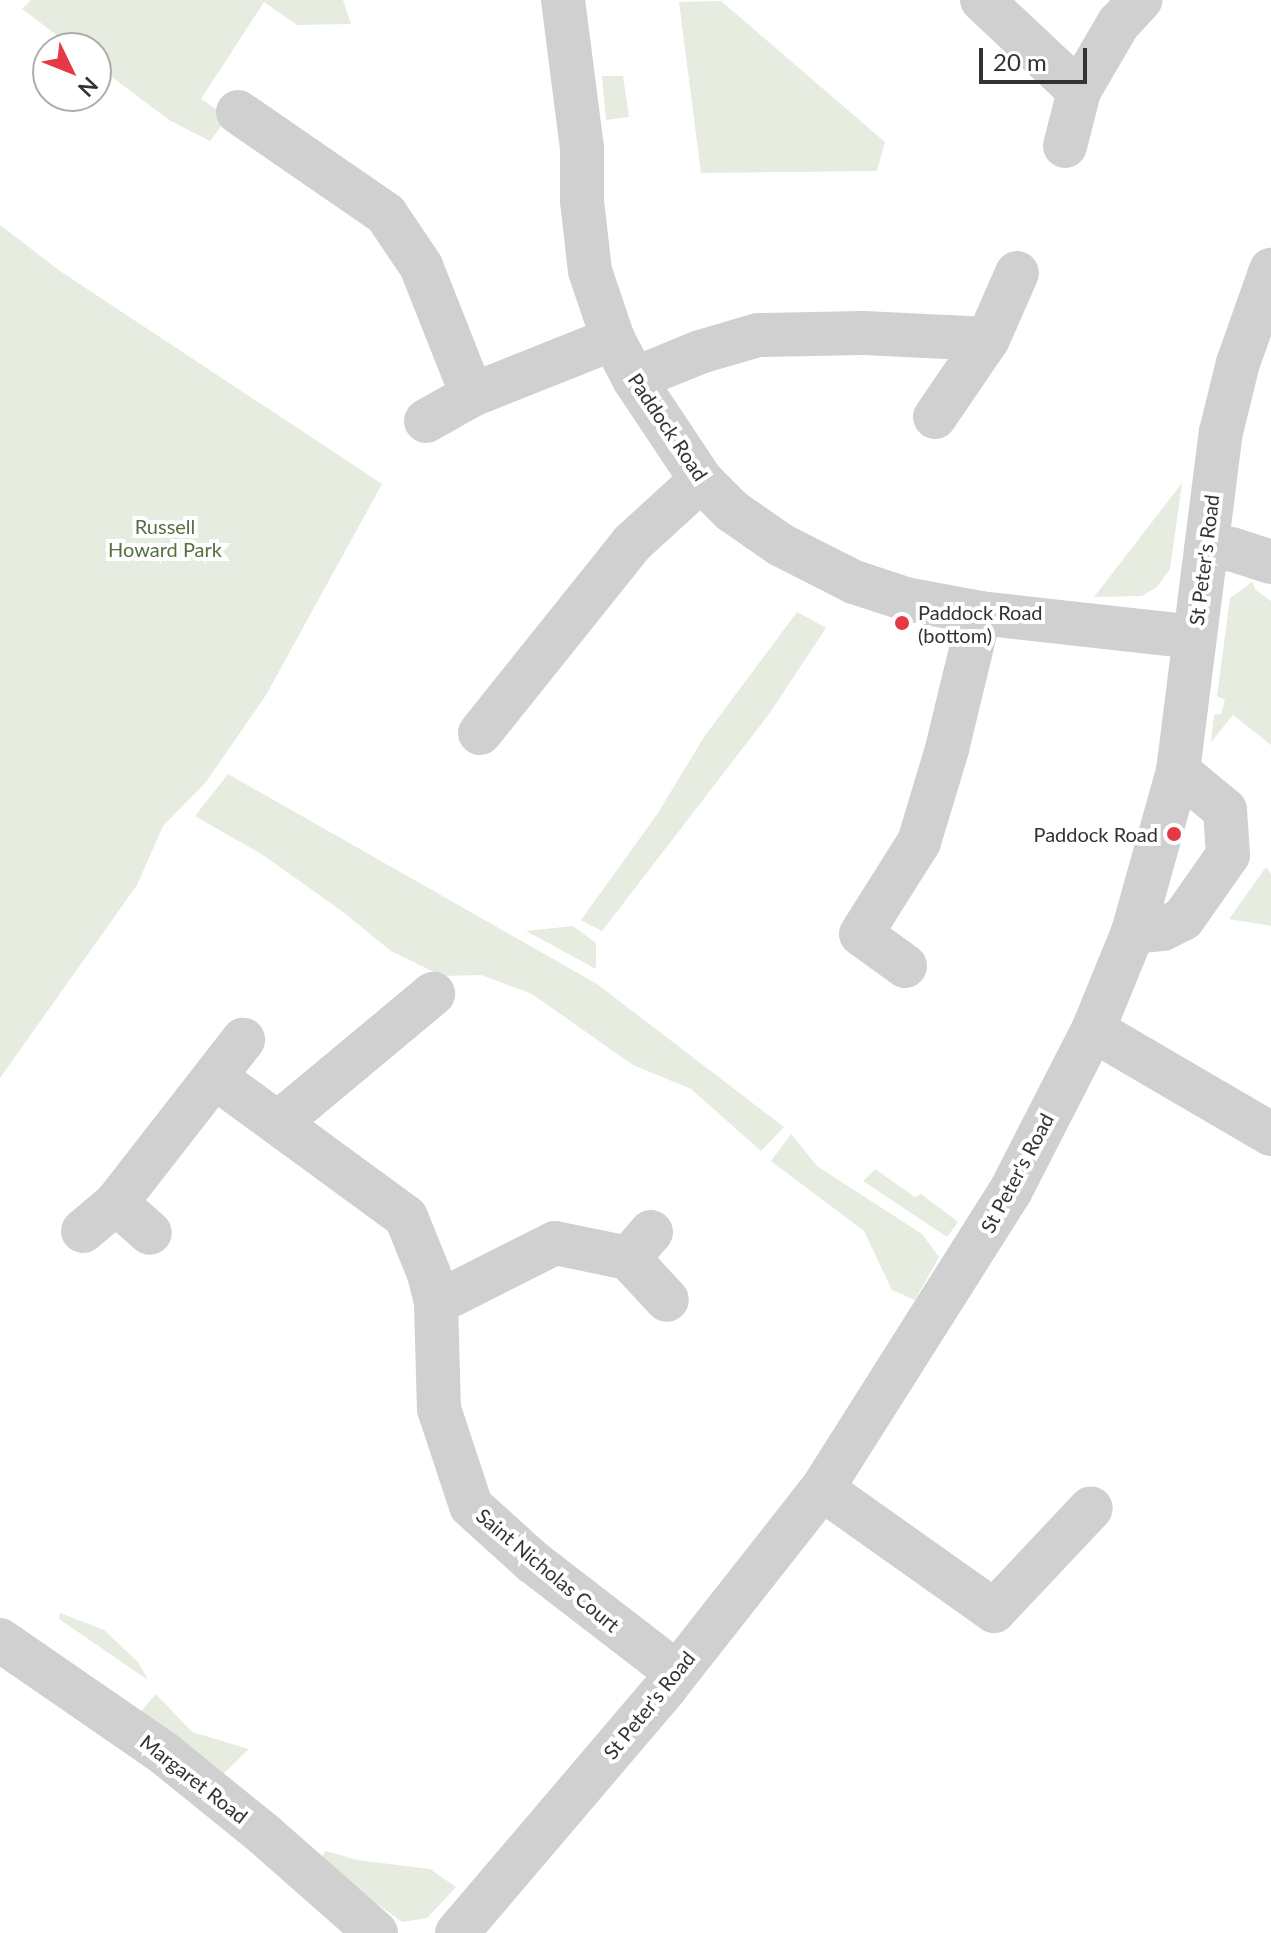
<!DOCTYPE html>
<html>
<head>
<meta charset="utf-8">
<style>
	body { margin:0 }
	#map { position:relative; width:1271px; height:1933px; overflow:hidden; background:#fff; font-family:Lato,sans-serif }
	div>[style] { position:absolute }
	.green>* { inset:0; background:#e6ecdf }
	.minor>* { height:44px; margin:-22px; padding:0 22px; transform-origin:22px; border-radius:22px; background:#d0d0d0 }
	.dots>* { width:22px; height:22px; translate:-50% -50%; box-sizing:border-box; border:4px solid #fff; border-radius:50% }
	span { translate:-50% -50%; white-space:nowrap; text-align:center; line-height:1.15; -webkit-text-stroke:8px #fff; paint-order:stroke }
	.street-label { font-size:20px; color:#333 }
	.park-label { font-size:20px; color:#56703f }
	.poi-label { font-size:20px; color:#333 }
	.left { translate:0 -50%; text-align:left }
	.right { translate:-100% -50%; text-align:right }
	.north { position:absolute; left:32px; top:32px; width:80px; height:80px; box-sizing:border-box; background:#fff; border:2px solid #adadad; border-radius:50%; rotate:133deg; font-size:22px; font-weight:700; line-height:32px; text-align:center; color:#333 }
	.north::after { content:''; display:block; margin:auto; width:28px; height:36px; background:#e63946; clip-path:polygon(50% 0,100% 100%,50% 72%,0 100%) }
	.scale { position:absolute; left:979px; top:48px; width:108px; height:36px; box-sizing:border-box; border:4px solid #333; border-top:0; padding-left:10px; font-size:24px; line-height:28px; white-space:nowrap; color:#333; -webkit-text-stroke:6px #fff; paint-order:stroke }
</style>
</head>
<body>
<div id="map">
	<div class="green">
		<i style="clip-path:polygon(31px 0,343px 0,351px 24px,297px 25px,264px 2px,201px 99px,228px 117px,210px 141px,169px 120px,96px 65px,96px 48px,74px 48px,22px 9px)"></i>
		<i style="clip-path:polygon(721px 1px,885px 142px,877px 171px,701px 173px,679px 2px)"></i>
		<i style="clip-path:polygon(602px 76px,623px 76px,629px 117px,606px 120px)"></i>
		<i style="clip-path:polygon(0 225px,60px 271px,382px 484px,266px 695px,206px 782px,163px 826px,137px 885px,0 1078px)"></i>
		<i style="clip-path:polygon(1182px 483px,1170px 569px,1157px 587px,1142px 596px,1094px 597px)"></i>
		<i style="clip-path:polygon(1252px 582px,1256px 590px,1271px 601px,1271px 745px,1233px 715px,1211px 742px,1214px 715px,1221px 714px,1225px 700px,1217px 696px,1230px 598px)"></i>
		<i style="clip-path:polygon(797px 612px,826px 628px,769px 714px,602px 931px,581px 920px,658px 813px,704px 737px)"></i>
		<i style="clip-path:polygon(228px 774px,597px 984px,784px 1127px,761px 1151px,691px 1089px,633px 1065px,532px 994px,481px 975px,442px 976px,391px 951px,343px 912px,263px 855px,195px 816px)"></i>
		<i style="clip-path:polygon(1266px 867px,1271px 874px,1271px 926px,1229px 919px)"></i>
		<i style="clip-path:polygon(573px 926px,596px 943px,596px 969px,526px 931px)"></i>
		<i style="clip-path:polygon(791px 1134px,817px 1166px,922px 1234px,939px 1257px,915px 1300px,892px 1290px,864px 1231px,771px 1161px)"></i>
		<i style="clip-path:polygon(875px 1169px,915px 1197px,921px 1194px,958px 1222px,947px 1237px,863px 1181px)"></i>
		<i style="clip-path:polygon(60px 1613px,104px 1630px,138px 1662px,148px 1680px,59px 1619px)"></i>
		<i style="clip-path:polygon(156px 1694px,192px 1732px,249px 1749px,220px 1777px,138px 1715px)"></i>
		<i style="clip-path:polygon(326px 1851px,357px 1860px,430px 1869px,456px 1887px,427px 1918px,402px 1922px,318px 1861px)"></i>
	</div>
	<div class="minor">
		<i style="left:563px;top:0;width:149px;rotate:82.7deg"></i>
		<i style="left:582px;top:148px;width:53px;rotate:90deg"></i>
		<i style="left:582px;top:201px;width:70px;rotate:83.5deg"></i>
		<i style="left:590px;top:271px;width:72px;rotate:71.3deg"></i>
		<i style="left:613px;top:339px;width:45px;rotate:62.3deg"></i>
		<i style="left:634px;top:379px;width:121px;rotate:56.4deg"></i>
		<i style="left:701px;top:480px;width:44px;rotate:45deg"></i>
		<i style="left:732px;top:511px;width:60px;rotate:34.8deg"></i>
		<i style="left:781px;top:545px;width:82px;rotate:26.9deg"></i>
		<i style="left:854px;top:582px;width:55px;rotate:18.1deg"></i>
		<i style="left:906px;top:599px;width:75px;rotate:10.7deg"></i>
		<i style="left:980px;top:613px;width:215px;rotate:6.4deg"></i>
		<i style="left:982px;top:0;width:133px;rotate:43.2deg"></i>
		<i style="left:238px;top:112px;width:180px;rotate:34.6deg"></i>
		<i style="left:386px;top:214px;width:63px;rotate:56.1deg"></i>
		<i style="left:421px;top:266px;width:139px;rotate:68.4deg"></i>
		<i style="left:1065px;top:146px;width:57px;rotate:-75.7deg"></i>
		<i style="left:1079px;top:91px;width:78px;rotate:-59.8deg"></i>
		<i style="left:1118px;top:24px;width:33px;rotate:-47deg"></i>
		<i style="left:634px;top:379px;width:71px;rotate:-22.2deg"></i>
		<i style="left:700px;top:352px;width:60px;rotate:-16.3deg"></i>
		<i style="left:758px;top:335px;width:106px;rotate:-1.1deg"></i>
		<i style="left:864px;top:333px;width:124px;rotate:2.8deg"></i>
		<i style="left:935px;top:417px;width:94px;rotate:-55.8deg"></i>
		<i style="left:988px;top:339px;width:72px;rotate:-66.3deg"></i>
		<i style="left:426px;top:421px;width:53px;rotate:-29.5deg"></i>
		<i style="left:472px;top:395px;width:152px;rotate:-21.7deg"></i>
		<i style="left:1206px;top:550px;width:25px;rotate:-2deg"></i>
		<i style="left:1231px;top:549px;width:42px;rotate:18deg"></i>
		<i style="left:480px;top:733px;width:243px;rotate:-51.3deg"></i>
		<i style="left:632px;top:543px;width:93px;rotate:-42.4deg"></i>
		<i style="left:1133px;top:932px;width:30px;rotate:-6deg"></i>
		<i style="left:1163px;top:929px;width:22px;rotate:-27deg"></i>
		<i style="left:1183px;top:919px;width:78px;rotate:-54.9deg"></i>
		<i style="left:1228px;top:855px;width:45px;rotate:-93.8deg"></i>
		<i style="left:1225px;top:810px;width:61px;rotate:-140.3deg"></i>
		<i style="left:905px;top:966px;width:54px;rotate:-144deg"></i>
		<i style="left:861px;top:934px;width:109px;rotate:-57.8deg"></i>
		<i style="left:919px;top:842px;width:97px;rotate:-73.2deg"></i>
		<i style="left:947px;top:749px;width:140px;rotate:-76.4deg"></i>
		<i style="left:1093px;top:1030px;width:206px;rotate:30.3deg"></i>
		<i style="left:216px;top:1078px;width:235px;rotate:36.2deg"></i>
		<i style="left:406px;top:1217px;width:61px;rotate:68deg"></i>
		<i style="left:429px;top:1274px;width:30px;rotate:76deg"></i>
		<i style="left:436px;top:1303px;width:106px;rotate:88.4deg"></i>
		<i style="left:439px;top:1409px;width:102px;rotate:71.7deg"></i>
		<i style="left:471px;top:1506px;width:84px;rotate:42.1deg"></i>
		<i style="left:533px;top:1562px;width:180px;rotate:37.6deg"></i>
		<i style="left:278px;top:1123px;width:202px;rotate:-39.8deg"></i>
		<i style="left:116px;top:1203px;width:45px;rotate:41.4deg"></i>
		<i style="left:83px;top:1231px;width:43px;rotate:-40.3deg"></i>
		<i style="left:116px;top:1203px;width:207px;rotate:-52.1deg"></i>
		<i style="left:651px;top:1232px;width:35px;rotate:131deg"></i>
		<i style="left:628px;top:1258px;width:57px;rotate:47.1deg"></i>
		<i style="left:436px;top:1303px;width:133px;rotate:-26.8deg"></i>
		<i style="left:555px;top:1243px;width:75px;rotate:11.6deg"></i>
		<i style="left:822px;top:1489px;width:211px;rotate:35.3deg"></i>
		<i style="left:994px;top:1611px;width:141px;rotate:-46.7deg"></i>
		<i style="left:0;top:1640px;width:201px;rotate:34.6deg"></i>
		<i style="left:165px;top:1754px;width:129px;rotate:39deg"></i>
		<i style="left:265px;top:1835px;width:148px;rotate:41.4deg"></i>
		<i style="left:457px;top:1933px;width:323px;rotate:-49.6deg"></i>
		<i style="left:666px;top:1687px;width:252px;rotate:-51.8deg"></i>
		<i style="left:822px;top:1489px;width:352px;rotate:-57.7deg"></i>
		<i style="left:1010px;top:1192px;width:182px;rotate:-62.9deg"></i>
		<i style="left:1093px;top:1030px;width:106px;rotate:-67.8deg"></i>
		<i style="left:1133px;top:932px;width:167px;rotate:-74.4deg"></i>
		<i style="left:1178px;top:771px;width:342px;rotate:-82.8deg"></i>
		<i style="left:1221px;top:432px;width:71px;rotate:-76.2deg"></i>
		<i style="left:1238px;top:363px;width:99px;rotate:-70.5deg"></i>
	</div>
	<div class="dots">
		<i style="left:902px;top:623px;background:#e63946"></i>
		<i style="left:1174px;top:834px;background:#e63946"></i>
	</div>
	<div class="street-label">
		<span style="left:668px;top:427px;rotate:56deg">Paddock Road</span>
		<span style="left:1204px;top:560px;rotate:-83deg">St Peter's Road</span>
		<span style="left:1017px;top:1173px;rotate:-62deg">St Peter's Road</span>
		<span style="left:548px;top:1570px;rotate:40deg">Saint Nicholas Court</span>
		<span style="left:649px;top:1705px;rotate:-51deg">St Peter's Road</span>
		<span style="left:194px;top:1779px;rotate:38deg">Margaret Road</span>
	</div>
	<div class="park-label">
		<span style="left:165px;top:538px">Russell<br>Howard Park</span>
	</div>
	<div class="poi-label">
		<span class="left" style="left:918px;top:624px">Paddock Road<br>(bottom)</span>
		<span class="right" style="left:1158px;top:834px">Paddock Road</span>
	</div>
	<div class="north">N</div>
	<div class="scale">20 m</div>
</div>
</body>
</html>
